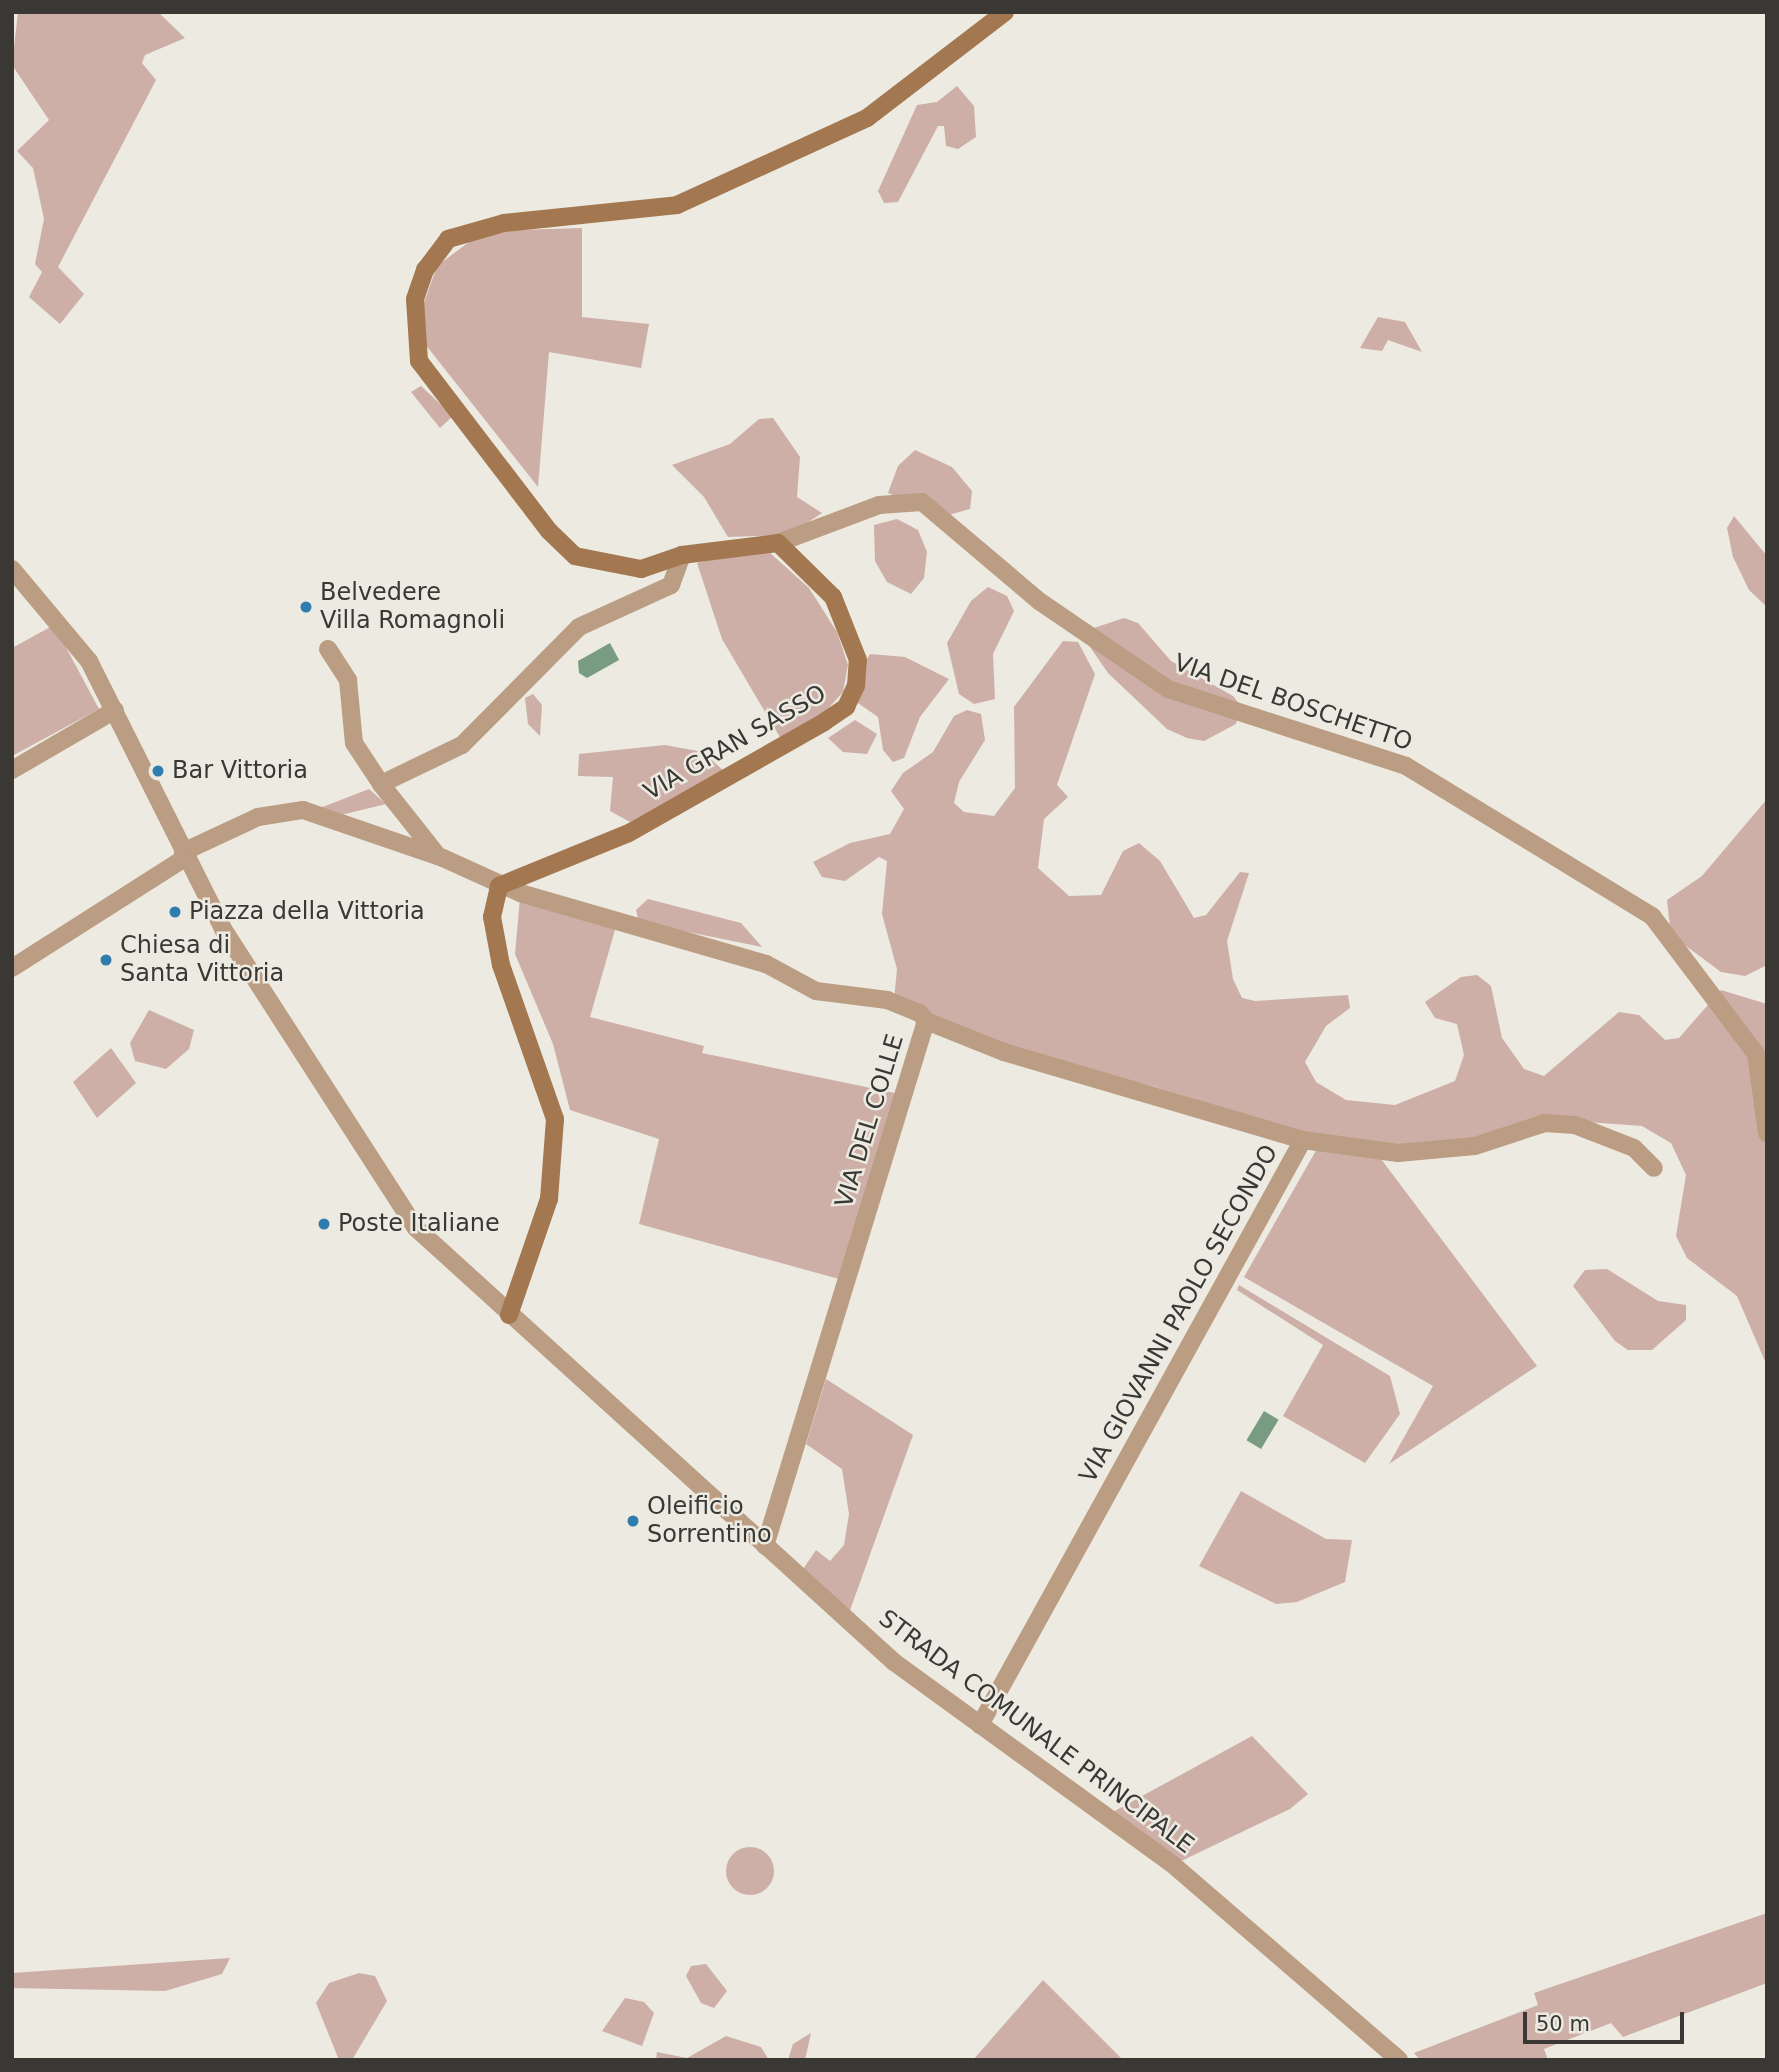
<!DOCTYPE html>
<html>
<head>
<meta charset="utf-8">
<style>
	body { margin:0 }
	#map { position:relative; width:1779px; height:2072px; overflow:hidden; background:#eceae1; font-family:"DejaVu Sans",sans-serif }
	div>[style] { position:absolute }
	.green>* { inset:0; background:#cdafa8 }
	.round { border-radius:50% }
	.water>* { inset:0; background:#789b81; transform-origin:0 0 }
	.street>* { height:18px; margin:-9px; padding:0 9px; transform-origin:9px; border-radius:9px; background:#bb9d83 }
	.secondary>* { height:18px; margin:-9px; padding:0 9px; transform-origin:9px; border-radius:9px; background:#a37850 }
	.dots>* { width:19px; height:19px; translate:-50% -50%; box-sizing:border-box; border:4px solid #eceae1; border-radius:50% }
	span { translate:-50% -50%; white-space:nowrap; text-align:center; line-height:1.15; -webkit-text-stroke:5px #eceae1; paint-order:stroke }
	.poi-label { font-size:24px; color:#393835 }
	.left { translate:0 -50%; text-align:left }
	.street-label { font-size:24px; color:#393835 }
	.frame { position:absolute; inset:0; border:14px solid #393835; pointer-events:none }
	.scale { position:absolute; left:1523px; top:2012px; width:161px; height:32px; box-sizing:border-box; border:4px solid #393835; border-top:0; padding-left:9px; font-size:21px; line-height:24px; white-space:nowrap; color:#393835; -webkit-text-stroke:5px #eceae1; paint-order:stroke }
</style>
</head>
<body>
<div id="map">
	<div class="green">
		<i style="clip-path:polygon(18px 12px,158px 12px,185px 38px,145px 55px,142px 63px,156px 80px,58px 267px,84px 294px,60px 324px,29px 297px,42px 272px,35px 264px,44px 219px,33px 168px,17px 151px,49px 120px,12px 65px)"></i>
		<i style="clip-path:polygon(957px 86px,974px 106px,976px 137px,958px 149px,946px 146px,944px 126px,938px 126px,898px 202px,884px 203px,878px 191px,917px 105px,937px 102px)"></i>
		<i style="clip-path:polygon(582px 228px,582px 317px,649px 324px,641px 368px,549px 352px,538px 487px,425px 344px,421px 311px,437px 266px,473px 239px,516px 230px)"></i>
		<i style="clip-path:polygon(1378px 317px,1405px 322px,1422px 352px,1388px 340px,1382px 351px,1360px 348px)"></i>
		<i style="clip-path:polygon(421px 386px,453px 416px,440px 428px,411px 392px)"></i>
		<i style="clip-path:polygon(773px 418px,800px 457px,797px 497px,822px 513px,789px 535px,728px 537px,704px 497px,672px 465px,730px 444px,759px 419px)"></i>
		<i style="clip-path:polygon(915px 450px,952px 467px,972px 491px,970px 509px,945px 516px,888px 493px,898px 466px)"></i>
		<i style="clip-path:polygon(1734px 516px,1767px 556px,1767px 607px,1749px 590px,1733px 557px,1727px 528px)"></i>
		<i style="clip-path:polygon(897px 519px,918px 530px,927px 552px,924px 578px,911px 594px,887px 582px,875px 561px,874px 525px)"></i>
		<i style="clip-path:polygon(744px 550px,768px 551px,809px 588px,837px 632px,848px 665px,843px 692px,824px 713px,781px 739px,722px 639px,697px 563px)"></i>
		<i style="clip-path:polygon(988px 587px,1007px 596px,1014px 611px,993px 654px,995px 699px,974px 704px,959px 694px,947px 643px,971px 601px)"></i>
		<i style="clip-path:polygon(1124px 618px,1138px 623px,1171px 661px,1233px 696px,1241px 706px,1236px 724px,1204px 741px,1187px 738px,1167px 729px,1108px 673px,1088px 644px,1094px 628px)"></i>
		<i style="clip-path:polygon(54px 625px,99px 709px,12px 756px,12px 648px)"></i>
		<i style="clip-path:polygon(1063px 641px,1078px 642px,1095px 674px,1057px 785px,1068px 797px,1044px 819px,1038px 868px,1069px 896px,1101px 895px,1123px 851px,1139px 843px,1160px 861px,1194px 918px,1206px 915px,1240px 872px,1249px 873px,1227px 941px,1233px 979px,1242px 998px,1255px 1001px,1348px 995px,1350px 1008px,1326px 1026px,1305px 1062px,1316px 1082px,1346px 1100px,1395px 1105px,1455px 1081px,1464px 1055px,1457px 1024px,1435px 1018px,1425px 1002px,1461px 977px,1477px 975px,1491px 986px,1502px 1038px,1524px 1069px,1544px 1076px,1619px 1012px,1639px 1015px,1665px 1040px,1679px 1038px,1721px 990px,1767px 1004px,1767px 1366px,1737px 1296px,1687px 1258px,1676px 1236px,1686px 1175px,1671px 1143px,1642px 1126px,1587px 1122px,1378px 1155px,1537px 1366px,1389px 1464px,1433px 1386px,1244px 1277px,1318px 1147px,1298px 1131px,1152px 1086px,1011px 1053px,894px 1000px,897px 969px,882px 914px,887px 861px,879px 857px,845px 881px,822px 877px,813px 862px,850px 843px,890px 834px,904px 809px,891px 791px,903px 773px,933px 752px,954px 716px,967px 710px,981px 714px,985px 740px,959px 782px,954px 803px,964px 812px,994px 816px,1015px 788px,1014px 707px)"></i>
		<i style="clip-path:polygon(870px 654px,905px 657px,949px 679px,920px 717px,904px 758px,893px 762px,883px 750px,878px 717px,858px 703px,860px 671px)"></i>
		<i style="clip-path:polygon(533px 694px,542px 705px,540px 736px,528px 724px,525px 698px)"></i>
		<i style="clip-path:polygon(855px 720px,877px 734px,867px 754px,843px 752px,828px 738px)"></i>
		<i style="clip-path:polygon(665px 745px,703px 752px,724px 771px,630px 822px,610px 811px,613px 777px,578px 776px,579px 754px)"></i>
		<i style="clip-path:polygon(369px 789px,386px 804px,337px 816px,320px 808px)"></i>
		<i style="clip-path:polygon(1767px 799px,1767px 965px,1745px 976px,1721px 972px,1682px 943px,1670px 927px,1667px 900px,1702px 876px)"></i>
		<i style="clip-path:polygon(520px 898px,617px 923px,590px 1017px,704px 1046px,702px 1053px,895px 1093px,839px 1279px,639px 1224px,659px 1139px,570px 1110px,553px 1044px,515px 954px)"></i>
		<i style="clip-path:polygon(648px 899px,741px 923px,762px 947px,639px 922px,636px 910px)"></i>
		<i style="clip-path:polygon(149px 1010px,194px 1030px,189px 1049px,166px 1069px,135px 1061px,130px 1043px)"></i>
		<i style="clip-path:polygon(111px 1048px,136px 1083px,97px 1118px,73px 1082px)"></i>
		<i style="clip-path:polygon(1607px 1269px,1658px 1301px,1686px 1305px,1686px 1320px,1652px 1350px,1628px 1350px,1615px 1341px,1573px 1286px,1585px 1270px)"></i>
		<i style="clip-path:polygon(1239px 1285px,1390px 1376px,1400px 1414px,1365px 1463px,1283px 1416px,1323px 1345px,1237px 1290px)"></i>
		<i style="clip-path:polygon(826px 1379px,913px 1435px,849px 1613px,803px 1569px,816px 1550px,830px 1561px,844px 1545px,849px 1514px,842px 1469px,806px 1444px)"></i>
		<i style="clip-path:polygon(1241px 1491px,1326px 1539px,1352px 1540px,1345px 1582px,1297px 1602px,1276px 1604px,1199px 1566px)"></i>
		<i style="clip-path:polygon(1252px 1736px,1308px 1794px,1290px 1809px,1177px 1863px,1111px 1813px)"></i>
		<i class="round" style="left:726px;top:1847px;width:48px;height:48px"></i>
		<i style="clip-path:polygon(1767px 1913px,1767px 1983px,1623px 2037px,1611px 2023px,1544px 2049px,1548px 2060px,1420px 2060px,1414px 2053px,1538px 2005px,1534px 1993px)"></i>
		<i style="clip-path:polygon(230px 1958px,222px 1974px,165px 1991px,12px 1988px,12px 1973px)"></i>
		<i style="clip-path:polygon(706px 1964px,727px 1991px,714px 2008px,701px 2003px,686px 1976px,691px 1966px)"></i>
		<i style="clip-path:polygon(359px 1973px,375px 1976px,387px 2001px,352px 2060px,339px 2060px,316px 2003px,329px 1983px)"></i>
		<i style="clip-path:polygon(1043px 1980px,1123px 2060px,973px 2060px)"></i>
		<i style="clip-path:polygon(625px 1998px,644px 2002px,654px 2013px,642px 2046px,602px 2031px)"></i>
		<i style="clip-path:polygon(811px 2033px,805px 2060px,788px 2060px,793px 2044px)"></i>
		<i style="clip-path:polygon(726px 2036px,761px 2047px,769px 2060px,656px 2060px,657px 2052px,687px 2058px)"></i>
	</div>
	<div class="water">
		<i style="clip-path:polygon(610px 643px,619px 660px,587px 678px,579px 673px,578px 661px)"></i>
		<i style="left:1264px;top:1411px;width:17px;height:34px;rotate:31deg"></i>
	</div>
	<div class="street">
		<i style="left:778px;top:543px;width:108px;rotate:-20.6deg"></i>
		<i style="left:879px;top:505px;width:43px;rotate:-4deg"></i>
		<i style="left:922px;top:502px;width:153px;rotate:40.2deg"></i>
		<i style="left:1039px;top:601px;width:156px;rotate:34.3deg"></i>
		<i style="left:1168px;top:689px;width:250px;rotate:17.9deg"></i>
		<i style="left:1406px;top:766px;width:288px;rotate:31.4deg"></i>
		<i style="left:1652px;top:916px;width:173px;rotate:53deg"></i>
		<i style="left:1756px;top:1054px;width:80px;rotate:82.1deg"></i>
		<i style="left:12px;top:569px;width:120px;rotate:50.1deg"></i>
		<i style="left:89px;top:661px;width:300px;rotate:63.4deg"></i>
		<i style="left:223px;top:929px;width:356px;rotate:57.2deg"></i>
		<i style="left:416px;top:1228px;width:646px;rotate:42.24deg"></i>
		<i style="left:894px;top:1662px;width:342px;rotate:36deg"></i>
		<i style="left:1171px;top:1863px;width:301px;rotate:40.8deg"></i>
		<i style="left:328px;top:649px;width:37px;rotate:57deg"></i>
		<i style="left:348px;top:680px;width:63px;rotate:84.6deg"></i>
		<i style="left:354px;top:743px;width:49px;rotate:56.6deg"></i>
		<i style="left:12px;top:770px;width:119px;rotate:-30.2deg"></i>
		<i style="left:183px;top:852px;width:83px;rotate:-25deg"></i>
		<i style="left:258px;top:817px;width:46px;rotate:-8.8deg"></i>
		<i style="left:303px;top:810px;width:148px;rotate:18.9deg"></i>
		<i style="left:443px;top:858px;width:85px;rotate:24.4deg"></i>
		<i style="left:520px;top:893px;width:256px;rotate:16.1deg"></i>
		<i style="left:766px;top:964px;width:57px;rotate:28.4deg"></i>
		<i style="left:816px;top:991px;width:72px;rotate:7.2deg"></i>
		<i style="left:887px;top:1000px;width:35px;rotate:22deg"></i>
		<i style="left:920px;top:1013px;width:10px;rotate:53deg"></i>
		<i style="left:926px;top:1021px;width:549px;rotate:107.05deg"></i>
		<i style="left:438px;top:856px;width:92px;rotate:-128.4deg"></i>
		<i style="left:381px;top:784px;width:90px;rotate:-25.7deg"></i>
		<i style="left:462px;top:745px;width:166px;rotate:-45.2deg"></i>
		<i style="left:579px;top:627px;width:101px;rotate:-24.5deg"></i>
		<i style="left:671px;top:585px;width:32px;rotate:-70deg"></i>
		<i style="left:12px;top:968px;width:206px;rotate:-32.5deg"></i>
		<i style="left:926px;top:1021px;width:84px;rotate:21.7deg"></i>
		<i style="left:1004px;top:1052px;width:312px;rotate:16.4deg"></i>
		<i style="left:980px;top:1725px;width:668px;rotate:-61.1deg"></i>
		<i style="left:1303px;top:1140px;width:96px;rotate:7.8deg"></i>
		<i style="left:1398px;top:1153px;width:77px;rotate:-5.2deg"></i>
		<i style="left:1475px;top:1146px;width:74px;rotate:-18.2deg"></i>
		<i style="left:1545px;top:1123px;width:30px;rotate:4deg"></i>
		<i style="left:1575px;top:1125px;width:63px;rotate:21.3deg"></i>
		<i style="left:1634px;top:1148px;width:28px;rotate:45deg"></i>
	</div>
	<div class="secondary">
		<i style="left:509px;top:1315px;width:123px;rotate:-71deg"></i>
		<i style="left:549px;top:1199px;width:80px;rotate:-85.7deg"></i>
		<i style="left:555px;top:1119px;width:163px;rotate:-109.3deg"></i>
		<i style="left:501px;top:965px;width:49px;rotate:-100.6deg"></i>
		<i style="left:492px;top:917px;width:32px;rotate:-77deg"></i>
		<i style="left:499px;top:886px;width:140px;rotate:-22.2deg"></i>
		<i style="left:629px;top:833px;width:224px;rotate:-29.6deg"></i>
		<i style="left:824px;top:722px;width:27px;rotate:-34deg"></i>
		<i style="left:846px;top:707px;width:23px;rotate:-65deg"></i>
		<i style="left:856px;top:686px;width:26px;rotate:-86deg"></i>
		<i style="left:858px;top:660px;width:68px;rotate:-111.6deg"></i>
		<i style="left:833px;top:597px;width:77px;rotate:-135.5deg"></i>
		<i style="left:778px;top:543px;width:97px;rotate:172.9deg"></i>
		<i style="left:682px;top:555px;width:43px;rotate:161.1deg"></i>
		<i style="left:641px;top:569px;width:67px;rotate:-168.9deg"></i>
		<i style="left:575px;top:556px;width:36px;rotate:-136deg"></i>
		<i style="left:549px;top:531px;width:214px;rotate:-127.4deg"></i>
		<i style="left:419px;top:361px;width:62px;rotate:-93.7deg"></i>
		<i style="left:415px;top:299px;width:31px;rotate:-71deg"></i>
		<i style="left:425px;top:270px;width:39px;rotate:-53deg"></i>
		<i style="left:448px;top:239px;width:58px;rotate:-15.9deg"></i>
		<i style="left:504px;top:223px;width:174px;rotate:-5.9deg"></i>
		<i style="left:677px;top:205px;width:209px;rotate:-24.6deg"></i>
		<i style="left:867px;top:118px;width:174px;rotate:-37.5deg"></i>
	</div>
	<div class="dots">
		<i style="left:306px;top:607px;background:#2f7cae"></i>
		<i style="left:158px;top:771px;background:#2f7cae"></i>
		<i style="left:175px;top:912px;background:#2f7cae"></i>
		<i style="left:106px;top:960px;background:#2f7cae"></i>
		<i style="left:324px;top:1224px;background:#2f7cae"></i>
		<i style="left:633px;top:1521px;background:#2f7cae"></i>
	</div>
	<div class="poi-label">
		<span class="left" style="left:320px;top:607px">Belvedere<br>Villa Romagnoli</span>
		<span class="left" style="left:172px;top:771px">Bar Vittoria</span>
		<span class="left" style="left:189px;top:912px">Piazza della Vittoria</span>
		<span class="left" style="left:120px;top:960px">Chiesa di<br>Santa Vittoria</span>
		<span class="left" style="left:338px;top:1224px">Poste Italiane</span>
		<span class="left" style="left:647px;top:1521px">Oleificio<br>Sorrentino</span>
	</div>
	<div class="street-label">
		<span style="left:1293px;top:703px;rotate:19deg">VIA DEL BOSCHETTO</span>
		<span style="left:735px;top:743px;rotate:-30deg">VIA GRAN SASSO</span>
		<span style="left:870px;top:1121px;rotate:-73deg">VIA DEL COLLE</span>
		<span style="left:1179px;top:1314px;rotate:-61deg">VIA GIOVANNI PAOLO SECONDO</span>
		<span style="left:1036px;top:1732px;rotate:37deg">STRADA COMUNALE PRINCIPALE</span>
	</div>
	<div class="frame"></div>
	<div class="scale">50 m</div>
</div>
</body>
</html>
